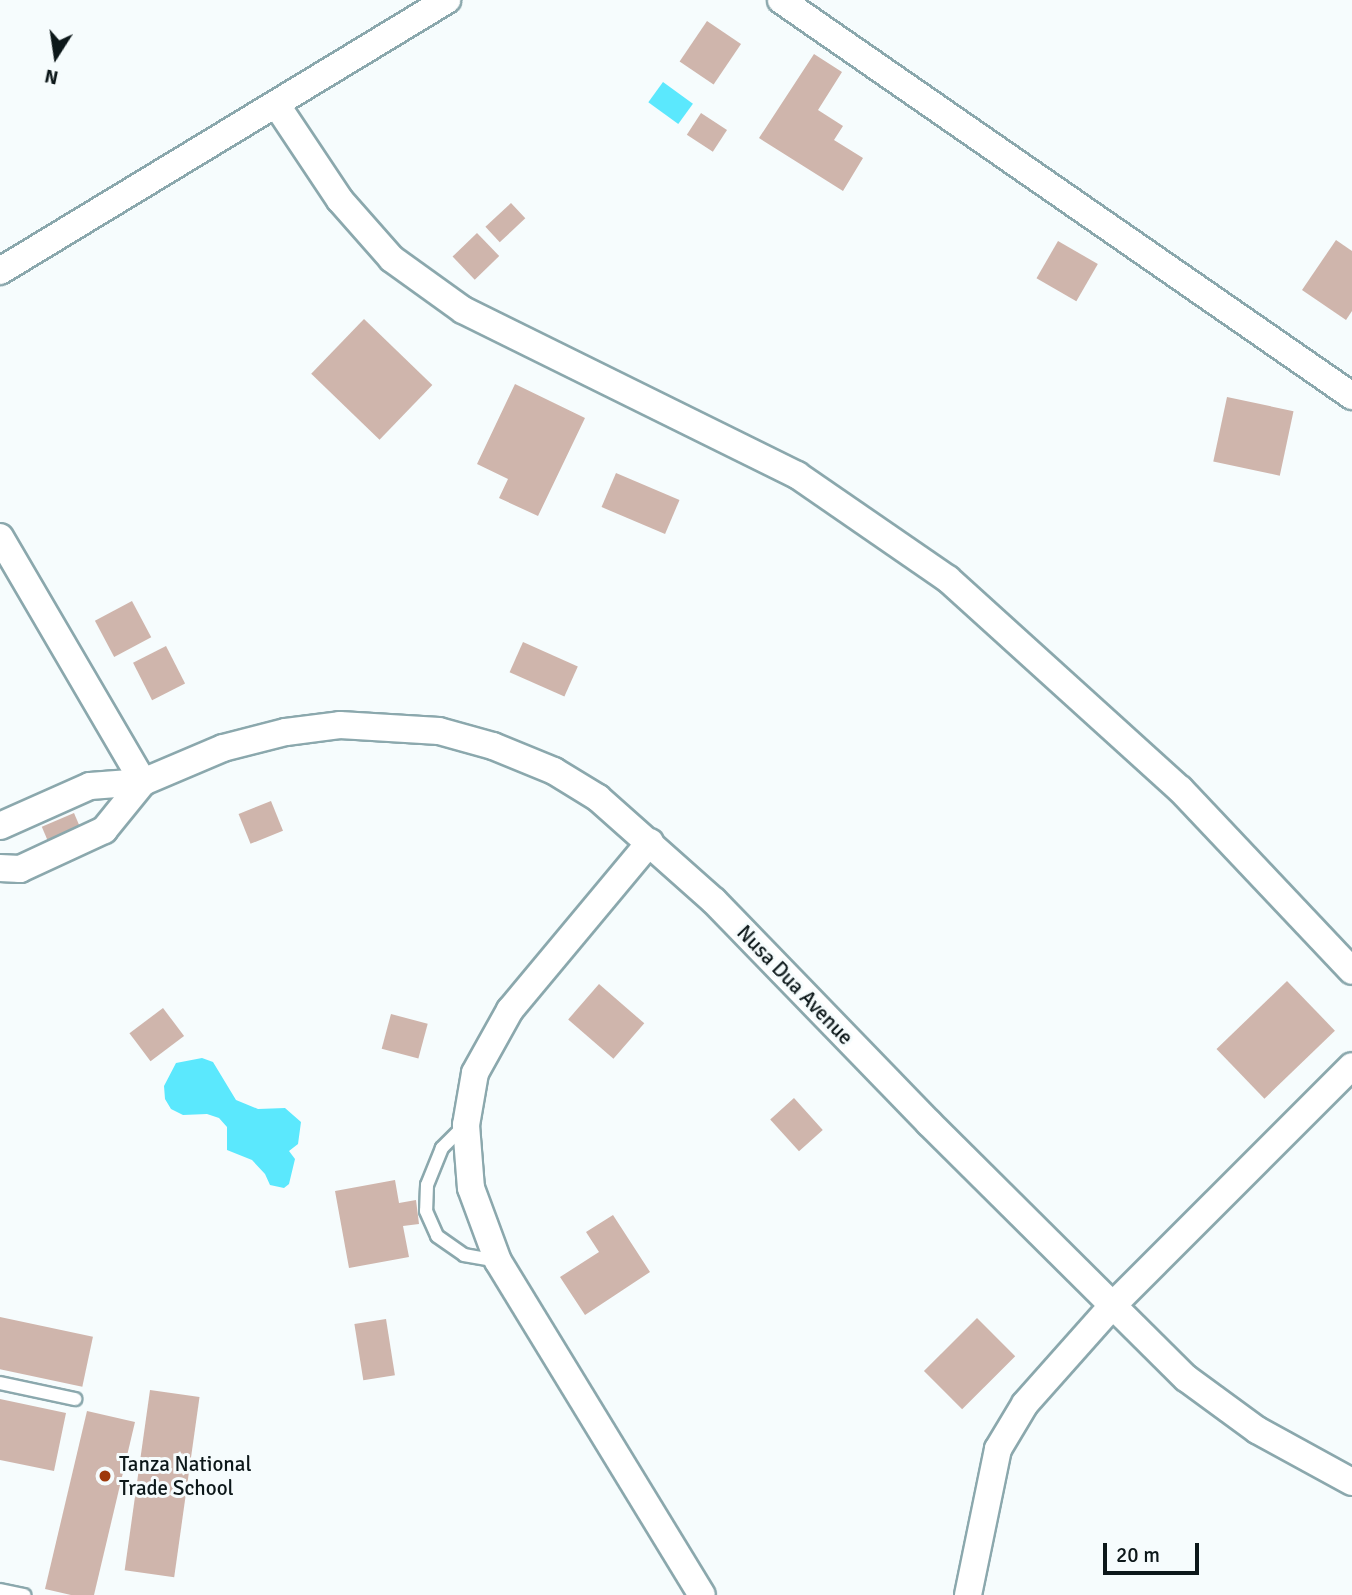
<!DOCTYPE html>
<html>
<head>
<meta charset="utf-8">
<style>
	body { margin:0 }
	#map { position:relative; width:1352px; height:1595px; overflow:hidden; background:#f6fcfd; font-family:Signika,sans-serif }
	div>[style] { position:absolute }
	.water>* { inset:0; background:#5be8fd; transform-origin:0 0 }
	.building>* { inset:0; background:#cfb5ac; transform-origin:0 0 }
	.roads { filter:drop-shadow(2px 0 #8ba8ad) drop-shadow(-2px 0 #8ba8ad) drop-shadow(0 2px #8ba8ad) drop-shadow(0 -2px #8ba8ad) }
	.lane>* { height:12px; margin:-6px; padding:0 6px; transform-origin:6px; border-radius:6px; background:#fff }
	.street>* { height:26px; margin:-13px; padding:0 13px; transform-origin:13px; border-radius:13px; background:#fff }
	.dots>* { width:19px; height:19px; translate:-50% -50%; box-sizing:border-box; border:4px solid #f6fcfd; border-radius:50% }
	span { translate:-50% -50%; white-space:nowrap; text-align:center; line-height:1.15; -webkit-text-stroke:6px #f6fcfd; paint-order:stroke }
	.street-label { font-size:21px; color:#0d181a }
	.poi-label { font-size:21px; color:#0d181a }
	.left { translate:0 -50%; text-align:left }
	.north { position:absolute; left:21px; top:21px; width:70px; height:70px; -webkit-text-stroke:5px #f6fcfd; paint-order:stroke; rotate:192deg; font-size:19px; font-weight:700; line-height:28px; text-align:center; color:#0d181a }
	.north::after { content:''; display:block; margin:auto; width:24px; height:32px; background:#0d181a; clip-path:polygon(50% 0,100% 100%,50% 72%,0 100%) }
	.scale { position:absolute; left:1103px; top:1543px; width:96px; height:32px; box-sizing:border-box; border:4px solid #0d181a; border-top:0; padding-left:9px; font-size:21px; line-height:24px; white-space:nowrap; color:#0d181a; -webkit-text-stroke:5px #f6fcfd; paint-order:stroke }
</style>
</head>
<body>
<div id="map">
	<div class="water">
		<i style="left:663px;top:82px;width:37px;height:25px;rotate:36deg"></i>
		<i style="clip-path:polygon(202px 1058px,213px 1062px,236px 1100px,258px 1109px,285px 1108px,301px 1122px,298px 1144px,289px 1151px,295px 1159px,289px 1184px,284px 1188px,270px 1185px,265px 1174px,252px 1160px,227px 1150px,227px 1127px,219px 1118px,207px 1114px,183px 1115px,171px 1109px,165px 1099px,164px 1086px,176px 1063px)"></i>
	</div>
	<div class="building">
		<i style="left:707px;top:21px;width:41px;height:49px;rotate:34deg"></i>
		<i style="clip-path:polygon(814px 54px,842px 72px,818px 110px,843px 126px,834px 140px,863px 158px,843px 191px,759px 138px)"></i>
		<i style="left:701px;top:113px;width:31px;height:26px;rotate:33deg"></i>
		<i style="left:511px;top:203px;width:21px;height:35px;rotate:47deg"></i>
		<i style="left:477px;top:233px;width:32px;height:34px;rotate:46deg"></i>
		<i style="clip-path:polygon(1336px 240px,1352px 251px,1352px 311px,1346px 320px,1302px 290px)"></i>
		<i style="left:1058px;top:241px;width:46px;height:43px;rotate:30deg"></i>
		<i style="left:364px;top:319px;width:95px;height:76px;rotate:44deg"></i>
		<i style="clip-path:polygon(515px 384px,585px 418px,538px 516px,499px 498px,508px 479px,477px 464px)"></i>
		<i style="left:1227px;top:397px;width:68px;height:66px;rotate:12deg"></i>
		<i style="left:616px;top:473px;width:69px;height:37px;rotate:23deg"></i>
		<i style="left:132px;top:601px;width:41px;height:42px;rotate:62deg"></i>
		<i style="left:523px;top:642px;width:60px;height:33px;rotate:24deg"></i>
		<i style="left:166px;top:646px;width:42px;height:37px;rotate:63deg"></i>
		<i style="left:271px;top:801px;width:32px;height:35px;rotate:68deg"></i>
		<i style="left:74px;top:813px;width:15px;height:35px;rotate:67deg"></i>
		<i style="left:1287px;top:981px;width:69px;height:98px;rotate:46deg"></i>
		<i style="left:599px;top:984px;width:60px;height:47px;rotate:41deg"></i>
		<i style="left:163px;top:1008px;width:35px;height:42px;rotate:53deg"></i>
		<i style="left:391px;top:1014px;width:38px;height:36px;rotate:15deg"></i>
		<i style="left:794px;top:1098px;width:43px;height:32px;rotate:48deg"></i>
		<i style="clip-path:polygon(395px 1180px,399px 1203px,416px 1200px,419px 1224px,403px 1226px,409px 1257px,349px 1268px,335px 1191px)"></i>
		<i style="clip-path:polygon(613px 1215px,650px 1272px,585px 1315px,560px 1277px,599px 1252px,586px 1232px)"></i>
		<i style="left:0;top:1317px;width:95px;height:51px;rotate:12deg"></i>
		<i style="left:977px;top:1318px;width:54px;height:75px;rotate:45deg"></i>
		<i style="left:386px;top:1319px;width:57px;height:32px;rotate:81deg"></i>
		<i style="left:150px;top:1390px;width:50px;height:182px;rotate:8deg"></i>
		<i style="clip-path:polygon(0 1399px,66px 1413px,54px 1471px,0 1460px)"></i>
		<i style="clip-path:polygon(87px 1411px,135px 1422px,94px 1595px,71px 1595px,45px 1589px)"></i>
	</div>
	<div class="roads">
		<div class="lane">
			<i style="left:465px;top:1125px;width:33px;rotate:135deg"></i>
			<i style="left:442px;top:1148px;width:40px;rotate:112deg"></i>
			<i style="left:427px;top:1185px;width:26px;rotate:92deg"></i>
			<i style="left:426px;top:1211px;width:27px;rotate:66deg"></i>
			<i style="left:437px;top:1236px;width:33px;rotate:35deg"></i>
			<i style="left:464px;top:1255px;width:35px;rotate:10deg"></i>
			<i style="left:0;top:1383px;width:77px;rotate:12deg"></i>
			<i style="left:0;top:1590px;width:25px;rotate:12deg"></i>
		</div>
		<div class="street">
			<i style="left:781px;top:0;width:695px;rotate:34.74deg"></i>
			<i style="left:276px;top:104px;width:115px;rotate:56.3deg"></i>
			<i style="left:340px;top:200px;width:79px;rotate:48.6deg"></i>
			<i style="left:392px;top:259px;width:87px;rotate:35.7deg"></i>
			<i style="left:463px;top:310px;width:373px;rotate:26.3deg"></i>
			<i style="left:797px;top:475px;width:183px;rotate:34.6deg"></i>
			<i style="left:948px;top:579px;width:313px;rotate:42.2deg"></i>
			<i style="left:1180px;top:789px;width:250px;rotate:46.6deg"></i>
			<i style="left:0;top:271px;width:523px;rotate:-31.23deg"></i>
			<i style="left:0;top:537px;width:284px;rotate:59.7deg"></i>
			<i style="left:0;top:826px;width:98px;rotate:-24deg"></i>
			<i style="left:90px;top:786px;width:53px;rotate:-4.3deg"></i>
			<i style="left:143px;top:782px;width:87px;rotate:-23deg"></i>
			<i style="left:223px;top:748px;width:65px;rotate:-14.3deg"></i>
			<i style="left:286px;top:732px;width:54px;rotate:-7.4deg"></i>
			<i style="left:340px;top:725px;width:99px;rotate:3.5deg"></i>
			<i style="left:439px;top:731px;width:56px;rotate:15.5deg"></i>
			<i style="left:493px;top:746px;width:66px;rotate:22.3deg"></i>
			<i style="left:554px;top:771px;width:52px;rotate:31.5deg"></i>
			<i style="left:598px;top:798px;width:155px;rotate:41.6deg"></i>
			<i style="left:714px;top:901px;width:309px;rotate:45.9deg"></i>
			<i style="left:929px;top:1123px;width:362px;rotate:44.8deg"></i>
			<i style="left:1186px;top:1378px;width:88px;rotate:36.2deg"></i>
			<i style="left:1257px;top:1430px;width:108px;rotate:28.7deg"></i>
			<i style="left:650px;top:842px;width:219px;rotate:129.8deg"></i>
			<i style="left:510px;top:1010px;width:72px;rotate:119.1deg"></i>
			<i style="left:475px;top:1073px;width:53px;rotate:99.8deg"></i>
			<i style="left:466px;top:1125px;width:63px;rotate:85.5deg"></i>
			<i style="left:471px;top:1188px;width:78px;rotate:69.7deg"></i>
			<i style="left:498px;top:1261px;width:391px;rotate:58.6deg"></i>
			<i style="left:0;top:868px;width:20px;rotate:3deg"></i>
			<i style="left:20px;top:869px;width:93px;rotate:-24.9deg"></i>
			<i style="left:104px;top:830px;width:62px;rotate:-50.9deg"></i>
			<i style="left:968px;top:1595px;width:149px;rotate:-78.4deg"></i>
			<i style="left:998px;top:1449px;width:52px;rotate:-59deg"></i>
			<i style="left:1025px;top:1404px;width:131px;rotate:-48.4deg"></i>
			<i style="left:1112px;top:1306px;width:339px;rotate:-45deg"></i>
		</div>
	</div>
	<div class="dots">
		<i style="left:105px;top:1476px;background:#9e390b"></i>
	</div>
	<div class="street-label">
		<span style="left:795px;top:985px;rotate:46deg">Nusa Dua Avenue</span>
	</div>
	<div class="poi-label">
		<span class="left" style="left:119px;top:1476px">Tanza National<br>Trade School</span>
	</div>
	<div class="north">N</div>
	<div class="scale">20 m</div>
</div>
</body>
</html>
